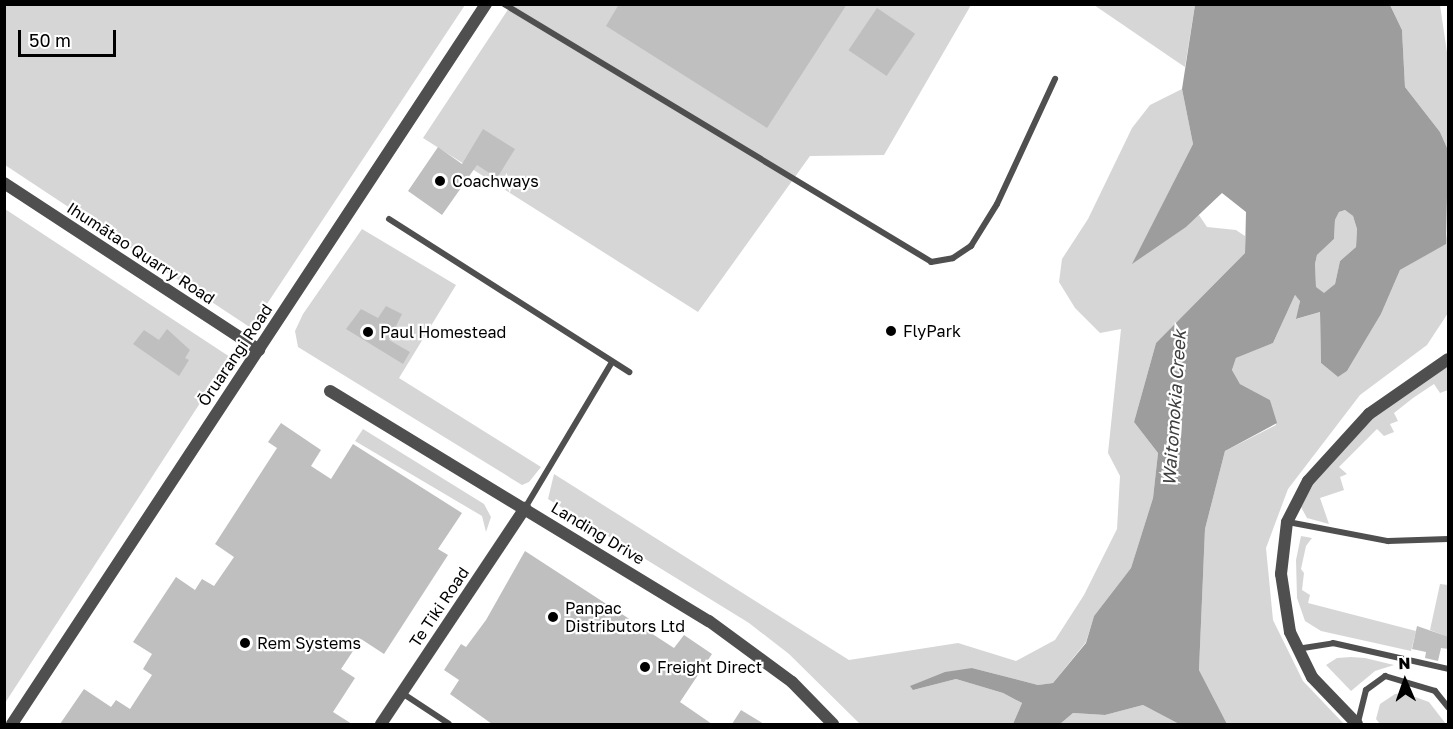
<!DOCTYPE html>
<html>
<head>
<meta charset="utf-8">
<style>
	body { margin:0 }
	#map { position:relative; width:1453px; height:729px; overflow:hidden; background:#fff; font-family:"Golos Text",sans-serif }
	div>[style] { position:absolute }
	.green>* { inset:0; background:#d6d6d6 }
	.water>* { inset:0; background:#9d9d9d }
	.building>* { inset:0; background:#bfbfbf; transform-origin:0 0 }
	.service>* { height:6px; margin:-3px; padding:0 3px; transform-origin:3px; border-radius:3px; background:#4f4f4f }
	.minor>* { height:12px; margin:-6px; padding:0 6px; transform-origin:6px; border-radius:6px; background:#4f4f4f }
	.tertiary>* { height:12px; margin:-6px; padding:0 6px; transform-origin:6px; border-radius:6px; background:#4f4f4f }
	.dots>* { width:16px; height:16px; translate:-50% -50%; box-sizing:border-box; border:3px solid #fff; border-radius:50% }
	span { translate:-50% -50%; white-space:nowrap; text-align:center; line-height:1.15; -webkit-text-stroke:4.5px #fff; paint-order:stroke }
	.poi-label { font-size:16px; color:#000 }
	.left { translate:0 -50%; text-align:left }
	.street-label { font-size:16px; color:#000 }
	.water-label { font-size:18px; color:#3e3e3e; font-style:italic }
	.frame { position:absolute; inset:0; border:6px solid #000; pointer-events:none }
	.north { position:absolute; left:1375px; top:651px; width:60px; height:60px; -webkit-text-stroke:4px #fff; paint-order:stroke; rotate:358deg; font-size:16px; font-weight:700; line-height:24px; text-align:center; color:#000 }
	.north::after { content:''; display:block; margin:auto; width:21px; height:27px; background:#000; clip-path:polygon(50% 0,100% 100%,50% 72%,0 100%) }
	.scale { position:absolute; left:18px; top:30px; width:98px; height:27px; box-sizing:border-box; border:3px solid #000; border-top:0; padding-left:8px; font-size:18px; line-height:21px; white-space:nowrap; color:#000; -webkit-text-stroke:4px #fff; paint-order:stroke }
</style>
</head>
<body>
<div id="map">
	<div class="green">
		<i style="clip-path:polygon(4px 5px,5px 4px,465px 5px,251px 328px,5px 165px)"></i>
		<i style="clip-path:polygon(511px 5px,971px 5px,884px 155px,810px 156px,698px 312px,423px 138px)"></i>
		<i style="clip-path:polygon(1094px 5px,1195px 5px,1185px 67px,1176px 61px)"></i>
		<i style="clip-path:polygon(1390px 5px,1440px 5px,1448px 59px,1448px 150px,1440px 132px,1405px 87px,1402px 30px)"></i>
		<i style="clip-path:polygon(1182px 89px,1193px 144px,1133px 263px,1199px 215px,1207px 227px,1236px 230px,1245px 236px,1245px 253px,1156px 343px,1134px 422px,1158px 453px,1153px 498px,1131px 568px,1094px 616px,1086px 642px,1053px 683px,1038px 685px,972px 668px,913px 690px,956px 679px,1003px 693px,1022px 703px,1013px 724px,860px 724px,789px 654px,749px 623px,548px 499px,554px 474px,849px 660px,958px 643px,1016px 661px,1055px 640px,1084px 595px,1117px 529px,1120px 476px,1108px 453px,1121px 329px,1100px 333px,1075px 308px,1059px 282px,1062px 259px,1088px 219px,1132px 128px,1150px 105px)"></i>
		<i style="clip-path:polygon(5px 209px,230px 357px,5px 703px)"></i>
		<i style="clip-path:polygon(1345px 210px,1353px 216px,1357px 229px,1356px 247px,1340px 261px,1335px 284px,1324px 294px,1316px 288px,1315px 264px,1317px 255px,1334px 239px,1335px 220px,1339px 212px)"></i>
		<i style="clip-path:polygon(362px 229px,456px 285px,399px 378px,541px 467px,529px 482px,522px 485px,298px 347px,295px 331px,303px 314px)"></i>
		<i style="clip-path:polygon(1448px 229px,1448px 313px,1427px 345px,1360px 395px,1288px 489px,1266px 548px,1273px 620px,1303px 681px,1344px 724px,1227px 724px,1199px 670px,1205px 529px,1225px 451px,1276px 425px,1270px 400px,1240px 384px,1232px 370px,1236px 358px,1273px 343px,1295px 295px,1300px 300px,1297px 319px,1320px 312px,1321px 363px,1338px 377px,1347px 371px,1381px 314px,1400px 270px,1445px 244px)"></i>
		<i style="clip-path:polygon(1448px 365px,1448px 390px,1440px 393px,1434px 384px,1413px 398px,1394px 413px,1398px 421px,1390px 424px,1394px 432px,1384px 436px,1377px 429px,1339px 467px,1347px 474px,1340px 477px,1344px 490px,1320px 498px,1329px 524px,1307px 518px,1301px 507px,1315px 481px,1371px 418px)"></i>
		<i style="clip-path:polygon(363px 429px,484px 504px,491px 517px,486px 532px,482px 516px,355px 441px)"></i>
		<i style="clip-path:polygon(1301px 536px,1312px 538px,1306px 546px,1301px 569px,1304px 573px,1302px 590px,1310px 595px,1308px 603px,1416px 631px,1411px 651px,1321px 631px,1305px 621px,1297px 598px,1296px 560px)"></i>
		<i style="clip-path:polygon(1440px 584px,1448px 585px,1448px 637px,1430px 630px)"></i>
		<i style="clip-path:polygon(1351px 657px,1365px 658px,1394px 665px,1375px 671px,1351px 691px,1326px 665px,1337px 658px)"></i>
		<i style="clip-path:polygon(1404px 693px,1429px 702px,1446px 724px,1380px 724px,1376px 719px,1380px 704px,1395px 694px)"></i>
		<i style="clip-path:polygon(1143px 705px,1179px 724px,1060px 724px,1073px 713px,1105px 715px)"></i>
	</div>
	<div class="water">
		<i style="clip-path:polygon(evenodd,1195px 5px,1390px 5px,1402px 30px,1405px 87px,1440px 132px,1448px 150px,1446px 244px,1400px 270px,1381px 314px,1347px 371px,1338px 377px,1321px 363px,1320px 312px,1296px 319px,1300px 301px,1295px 295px,1273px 343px,1236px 358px,1232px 370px,1240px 384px,1270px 400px,1277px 423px,1225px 451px,1205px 529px,1199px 670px,1227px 724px,1179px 724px,1143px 705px,1105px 715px,1073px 713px,1060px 724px,1013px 724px,1022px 703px,1003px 693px,956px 679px,913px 690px,910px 686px,945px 672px,972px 668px,1038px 685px,1053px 683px,1086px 643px,1094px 616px,1131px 568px,1153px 498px,1158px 453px,1134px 422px,1156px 343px,1245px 253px,1246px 212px,1222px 193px,1186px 227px,1132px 264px,1193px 144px,1182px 89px,1195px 5px,1345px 210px,1353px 216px,1357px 229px,1356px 247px,1340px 261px,1335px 284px,1324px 293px,1316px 287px,1315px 264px,1317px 255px,1334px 239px,1335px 220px,1339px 212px,1345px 210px)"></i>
	</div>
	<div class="building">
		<i style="clip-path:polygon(619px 4px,847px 4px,767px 128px,606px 26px)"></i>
		<i style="left:877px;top:8px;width:46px;height:51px;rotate:34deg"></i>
		<i style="clip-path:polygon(483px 129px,515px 149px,497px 178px,477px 165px,442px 215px,408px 191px,438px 147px,462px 164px)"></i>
		<i style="clip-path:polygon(386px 306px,402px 314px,389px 340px,410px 352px,403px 364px,346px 329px,361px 309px,378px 318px)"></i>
		<i style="clip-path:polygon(167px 329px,190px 350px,185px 358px,189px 360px,179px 376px,133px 344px,144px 330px,159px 340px)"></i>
		<i style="clip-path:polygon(281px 423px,321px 450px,311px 466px,331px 479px,353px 444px,462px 513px,438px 549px,448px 555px,384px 654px,361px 639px,341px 669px,355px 678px,333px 712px,352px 724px,60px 724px,84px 689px,111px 707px,116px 700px,130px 709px,152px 675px,143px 669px,152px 654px,133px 642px,176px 577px,195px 590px,202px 579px,214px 586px,234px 557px,215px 544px,277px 448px,268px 442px)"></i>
		<i style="clip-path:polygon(525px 551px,674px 648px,684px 635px,712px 654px,680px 702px,712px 724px,492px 724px,450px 694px,459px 680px,444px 670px,461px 644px,466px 647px,486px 620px)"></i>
		<i style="clip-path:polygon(1417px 626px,1449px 637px,1449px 649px,1441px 648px,1438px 661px,1425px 658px,1426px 652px,1412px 649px)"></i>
		<i style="clip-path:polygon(741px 710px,764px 724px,732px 724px)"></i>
	</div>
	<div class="service">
		<i style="left:504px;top:4px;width:499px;rotate:31.1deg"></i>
		<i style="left:931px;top:262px;width:22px;rotate:-10deg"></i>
		<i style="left:953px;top:258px;width:22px;rotate:-34deg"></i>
		<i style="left:971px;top:246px;width:49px;rotate:-58.2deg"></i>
		<i style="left:997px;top:204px;width:138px;rotate:-65.1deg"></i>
		<i style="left:389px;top:219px;width:285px;rotate:32.5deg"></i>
		<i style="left:525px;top:508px;width:170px;rotate:-59.2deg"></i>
		<i style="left:1288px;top:522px;width:102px;rotate:10.8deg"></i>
		<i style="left:1388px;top:541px;width:60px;rotate:-1.9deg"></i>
		<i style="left:1297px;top:649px;width:36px;rotate:-9deg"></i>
		<i style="left:1333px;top:643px;width:118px;rotate:12.7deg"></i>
		<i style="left:402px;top:693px;width:56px;rotate:33.4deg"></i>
		<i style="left:1358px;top:722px;width:33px;rotate:-76deg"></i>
		<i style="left:1366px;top:690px;width:24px;rotate:-36deg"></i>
		<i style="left:1385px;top:676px;width:52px;rotate:16.7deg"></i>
		<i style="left:1435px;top:691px;width:21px;rotate:51deg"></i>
	</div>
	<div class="minor">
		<i style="left:4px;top:183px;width:305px;rotate:33.2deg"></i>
		<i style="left:330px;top:391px;width:443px;rotate:31.3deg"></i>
		<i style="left:709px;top:621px;width:103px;rotate:36.3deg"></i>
		<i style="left:792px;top:682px;width:59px;rotate:45.7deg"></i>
		<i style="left:381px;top:724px;width:260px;rotate:-56.3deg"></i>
		<i style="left:1357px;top:724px;width:65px;rotate:-133.8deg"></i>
		<i style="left:1312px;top:677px;width:50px;rotate:-116.1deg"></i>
		<i style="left:1290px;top:632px;width:59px;rotate:-98.8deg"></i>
		<i style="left:1281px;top:574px;width:52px;rotate:-83.4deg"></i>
		<i style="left:1287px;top:522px;width:46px;rotate:-62.9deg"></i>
		<i style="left:1308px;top:481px;width:91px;rotate:-47.7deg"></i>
		<i style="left:1369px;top:414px;width:96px;rotate:-34.8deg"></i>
	</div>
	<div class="tertiary">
		<i style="left:12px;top:724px;width:862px;rotate:-56.64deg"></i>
	</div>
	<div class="dots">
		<i style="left:440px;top:181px;background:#000"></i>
		<i style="left:891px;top:331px;background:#000"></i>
		<i style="left:368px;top:332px;background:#000"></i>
		<i style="left:553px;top:617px;background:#000"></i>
		<i style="left:245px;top:643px;background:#000"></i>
		<i style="left:645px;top:667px;background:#000"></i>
	</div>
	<div class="poi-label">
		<span class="left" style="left:452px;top:181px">Coachways</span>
		<span class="left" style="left:903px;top:331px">FlyPark</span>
		<span class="left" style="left:380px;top:332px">Paul Homestead</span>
		<span class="left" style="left:565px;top:617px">Panpac<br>Distributors Ltd</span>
		<span class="left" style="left:257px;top:643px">Rem Systems</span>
		<span class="left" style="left:657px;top:667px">Freight Direct</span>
	</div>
	<div class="street-label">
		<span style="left:141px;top:253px;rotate:33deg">Ihumātao Quarry Road</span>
		<span style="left:235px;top:355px;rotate:-56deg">Ōruarangi Road</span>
		<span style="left:598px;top:533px;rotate:31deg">Landing Drive</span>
		<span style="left:439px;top:607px;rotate:-56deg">Te Tiki Road</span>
	</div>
	<div class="water-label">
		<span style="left:1174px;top:408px;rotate:-86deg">Waitomokia Creek</span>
	</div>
	<div class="frame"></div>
	<div class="north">N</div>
	<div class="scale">50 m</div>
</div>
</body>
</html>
